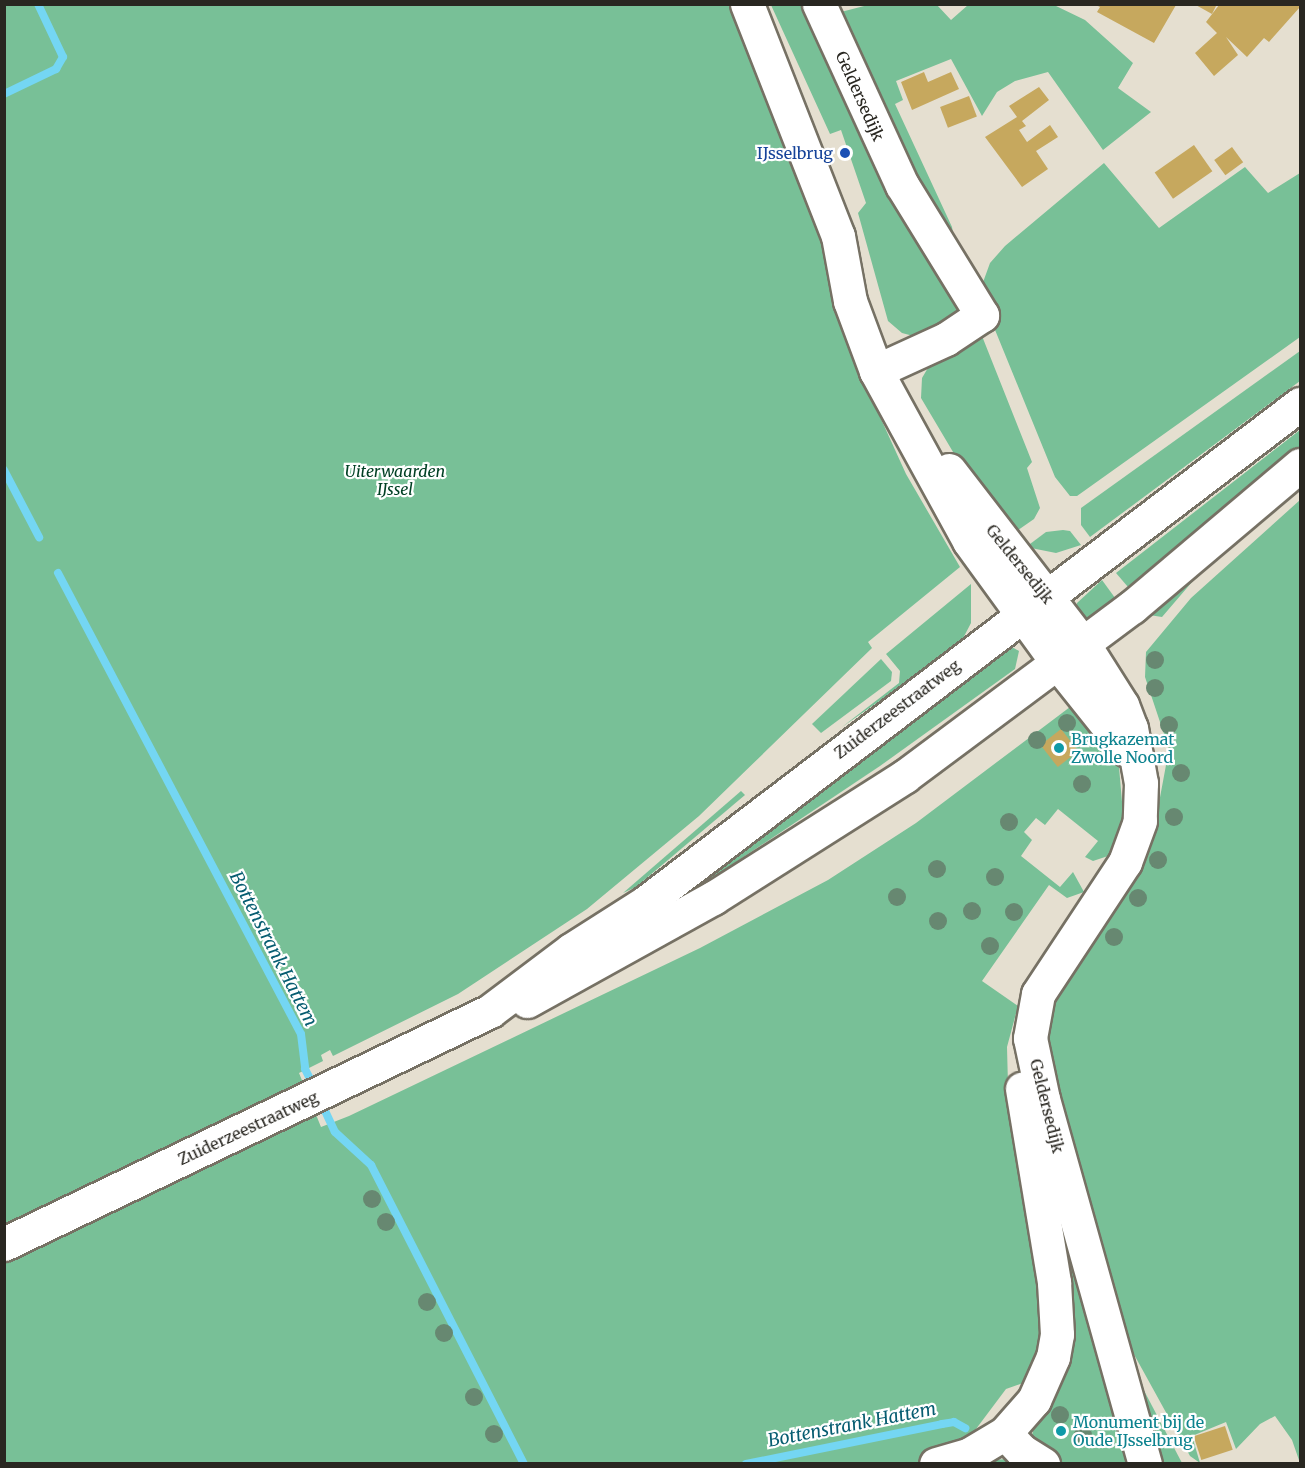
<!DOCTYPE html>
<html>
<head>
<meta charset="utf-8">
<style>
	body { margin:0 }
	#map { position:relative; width:1305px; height:1468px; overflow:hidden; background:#e5dfd0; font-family:Merriweather,serif }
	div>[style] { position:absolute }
	.green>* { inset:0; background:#78c097 }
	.stream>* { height:8px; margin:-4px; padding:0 4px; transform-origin:4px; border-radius:4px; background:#74d6f3 }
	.building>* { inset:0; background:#c6a85e; transform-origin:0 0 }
	.roads { filter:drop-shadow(2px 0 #767164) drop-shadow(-2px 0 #767164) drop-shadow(0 2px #767164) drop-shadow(0 -2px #767164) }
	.minor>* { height:33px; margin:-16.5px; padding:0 16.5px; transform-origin:16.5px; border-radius:16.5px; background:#fff }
	.major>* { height:33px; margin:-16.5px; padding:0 16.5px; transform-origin:16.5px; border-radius:16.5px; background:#fff }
	.trees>* { width:18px; height:18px; margin:-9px; border-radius:50%; background:#678871 }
	.dots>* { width:16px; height:16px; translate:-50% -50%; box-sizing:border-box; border:3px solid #fff; border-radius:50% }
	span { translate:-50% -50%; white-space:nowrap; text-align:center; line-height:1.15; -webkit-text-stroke:4.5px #fff; paint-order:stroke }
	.street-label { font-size:16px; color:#292721 }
	.transit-label { font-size:16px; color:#164399 }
	.right { translate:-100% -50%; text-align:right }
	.park-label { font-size:16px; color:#004024; font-style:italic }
	.culture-label { font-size:16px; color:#0d838f }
	.left { translate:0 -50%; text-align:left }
	.water-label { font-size:18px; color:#075d71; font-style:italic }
	.frame { position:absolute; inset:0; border:6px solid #292721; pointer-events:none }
</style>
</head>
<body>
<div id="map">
	<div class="green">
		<i style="clip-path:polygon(5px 5px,736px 5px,831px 263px,866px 386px,906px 474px,960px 567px,868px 642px,872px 648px,699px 816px,587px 909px,458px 994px,333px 1056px,330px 1050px,321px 1055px,323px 1061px,299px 1073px,321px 1127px,349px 1116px,700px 948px,828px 880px,916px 823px,1070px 707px,1083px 712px,1112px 748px,1119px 767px,1124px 825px,1111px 855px,1093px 861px,1085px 857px,1098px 841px,1058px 809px,1045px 825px,1036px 818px,1024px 832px,1032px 840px,1021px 856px,1060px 887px,1073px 872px,1084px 892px,1067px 898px,1049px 885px,982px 981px,1018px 1006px,1007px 1047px,1008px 1085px,1046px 1340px,1026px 1382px,1006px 1389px,964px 1445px,988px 1460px,1010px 1459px,1022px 1463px,5px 1464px)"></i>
		<i style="clip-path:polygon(771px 5px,810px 5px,960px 303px,953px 320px,917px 337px,902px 333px,888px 321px,858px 213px,866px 203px,841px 130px,830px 134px)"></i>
		<i style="clip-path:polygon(868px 5px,937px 5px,951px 20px,968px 5px,1054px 5px,1085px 20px,1133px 63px,1118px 88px,1151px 112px,1103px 150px,1048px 72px,1015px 81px,997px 92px,982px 116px,951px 59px,896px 81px,903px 100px,895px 104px,952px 227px,955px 245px,927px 206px,837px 13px)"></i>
		<i style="clip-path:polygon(1104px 163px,1159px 228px,1245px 167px,1268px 193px,1300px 173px,1300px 337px,1077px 496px,1070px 496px,1055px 477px,982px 298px,982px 285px,990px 263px,1005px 246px)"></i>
		<i style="clip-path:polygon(982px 336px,1032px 462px,1027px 468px,1040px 508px,1034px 519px,1011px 535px,956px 457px,921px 398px,922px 378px,932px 361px)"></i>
		<i style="clip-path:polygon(1300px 351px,1300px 381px,1090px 537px,1081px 525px,1081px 508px)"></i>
		<i style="clip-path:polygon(1300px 430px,1300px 449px,1134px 594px,1116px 573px)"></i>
		<i style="clip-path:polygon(1300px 486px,1192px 582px,1162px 617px,1149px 615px,1146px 611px)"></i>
		<i style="clip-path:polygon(1300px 500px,1300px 1463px,1292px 1440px,1275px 1416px,1260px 1424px,1236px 1449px,1226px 1422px,1192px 1436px,1200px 1463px,1190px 1456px,1120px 1329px,1044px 1048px,1055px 997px,1137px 874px,1153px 835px,1169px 749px,1145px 677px,1146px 652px,1191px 598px)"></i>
		<i style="clip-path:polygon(1063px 530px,1070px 531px,1081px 545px,1056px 553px,1026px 547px,1046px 532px)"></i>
		<i style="clip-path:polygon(1102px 580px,1118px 602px,1091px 621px,1084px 619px,1076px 609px,1077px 603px)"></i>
		<i style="clip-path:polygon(971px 584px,971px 623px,959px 646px,842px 727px,899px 683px,900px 671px,886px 654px)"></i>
		<i style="clip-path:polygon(1005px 643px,1019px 651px,1015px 669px,880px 766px,670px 906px,555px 971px)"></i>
		<i style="clip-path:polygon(881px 659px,892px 672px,891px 681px,821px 733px,812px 724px)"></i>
		<i style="clip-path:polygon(741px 791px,745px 795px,636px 887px,623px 893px)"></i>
		<i style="clip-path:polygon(1049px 1186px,1135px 1463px,1060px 1463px,1034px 1442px,1032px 1435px,1040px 1406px)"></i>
		<i style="clip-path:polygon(1132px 1371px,1139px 1381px,1182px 1463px,1156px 1463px)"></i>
	</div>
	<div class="stream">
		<i style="left:4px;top:94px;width:58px;rotate:-25.7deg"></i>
		<i style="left:56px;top:69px;width:14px;rotate:-60deg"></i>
		<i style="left:63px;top:57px;width:59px;rotate:-115.3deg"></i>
		<i style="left:4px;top:470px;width:76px;rotate:62.4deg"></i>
		<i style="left:58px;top:573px;width:521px;rotate:62.21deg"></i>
		<i style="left:301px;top:1034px;width:35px;rotate:83deg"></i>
		<i style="left:305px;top:1069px;width:22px;rotate:63deg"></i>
		<i style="left:320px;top:1100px;width:35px;rotate:65deg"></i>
		<i style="left:335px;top:1132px;width:49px;rotate:42.5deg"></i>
		<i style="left:371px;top:1165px;width:336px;rotate:62.9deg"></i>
		<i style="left:746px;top:1464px;width:200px;rotate:-11.5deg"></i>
		<i style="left:942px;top:1424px;width:12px;rotate:-9deg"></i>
		<i style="left:954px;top:1422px;width:13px;rotate:29deg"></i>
	</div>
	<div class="building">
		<i style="clip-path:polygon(1194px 4px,1217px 4px,1212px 14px)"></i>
		<i style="clip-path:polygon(1096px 5px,1176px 5px,1154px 43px,1097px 12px,1100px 7px)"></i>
		<i style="clip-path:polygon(1219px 5px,1300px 5px,1300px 7px,1269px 42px,1264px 38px,1247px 57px,1226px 37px,1238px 55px,1214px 76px,1195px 53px,1217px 33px,1206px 22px)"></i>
		<i style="clip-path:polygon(924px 72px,928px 82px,951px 72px,959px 89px,912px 110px,901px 82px)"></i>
		<i style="clip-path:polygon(1039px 87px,1049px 100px,1022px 121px,1026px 126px,1019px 130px,1027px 142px,1050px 125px,1058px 137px,1036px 151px,1048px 169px,1022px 187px,985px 137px,1017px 117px,1009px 106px)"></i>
		<i style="left:969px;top:96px;width:22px;height:31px;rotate:69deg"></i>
		<i style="left:1194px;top:145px;width:32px;height:48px;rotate:55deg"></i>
		<i style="left:1232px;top:147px;width:19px;height:22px;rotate:54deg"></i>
		<i style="left:1061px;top:729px;width:28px;height:26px;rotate:52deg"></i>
		<i style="left:1225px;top:1426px;width:25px;height:33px;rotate:72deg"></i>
	</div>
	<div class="roads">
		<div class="minor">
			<i style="left:819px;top:4px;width:199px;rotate:65.4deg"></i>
			<i style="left:902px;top:185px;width:153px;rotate:58.4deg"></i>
			<i style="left:982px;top:315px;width:43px;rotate:146.3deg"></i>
			<i style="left:946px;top:339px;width:77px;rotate:155.4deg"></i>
			<i style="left:1084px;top:645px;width:71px;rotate:57.7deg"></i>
			<i style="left:1122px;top:705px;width:25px;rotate:69deg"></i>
			<i style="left:1131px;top:728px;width:56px;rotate:79.7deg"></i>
			<i style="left:1141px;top:783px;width:38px;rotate:92deg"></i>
			<i style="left:1140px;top:821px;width:44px;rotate:110.1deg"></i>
			<i style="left:1125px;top:862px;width:158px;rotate:123.4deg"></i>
			<i style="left:1038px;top:994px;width:45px;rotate:100.3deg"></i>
			<i style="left:1030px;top:1038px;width:62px;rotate:78deg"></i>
			<i style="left:1043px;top:1099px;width:379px;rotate:74.4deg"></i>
			<i style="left:1059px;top:665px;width:109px;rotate:51.3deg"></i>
			<i style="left:1005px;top:1433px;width:25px;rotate:47deg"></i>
			<i style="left:1022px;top:1451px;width:25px;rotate:32deg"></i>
			<i style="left:936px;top:1464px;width:35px;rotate:-16deg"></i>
			<i style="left:970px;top:1454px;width:41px;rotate:-31deg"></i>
			<i style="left:1005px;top:1433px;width:44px;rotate:-48.7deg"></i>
			<i style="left:1034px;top:1400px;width:47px;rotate:-66.2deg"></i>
			<i style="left:1053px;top:1357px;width:23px;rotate:-80deg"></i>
			<i style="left:1057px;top:1334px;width:52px;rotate:-93.3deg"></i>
			<i style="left:1054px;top:1282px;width:196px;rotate:-99.4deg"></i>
		</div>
		<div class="major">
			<i style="left:747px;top:4px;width:249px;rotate:68.6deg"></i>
			<i style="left:838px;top:236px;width:66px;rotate:79.5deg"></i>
			<i style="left:850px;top:301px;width:75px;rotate:69.6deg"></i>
			<i style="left:876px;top:371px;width:194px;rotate:61.3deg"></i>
			<i style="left:969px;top:541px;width:153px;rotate:54deg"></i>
			<i style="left:949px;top:470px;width:221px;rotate:52.4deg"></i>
			<i style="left:527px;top:1001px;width:213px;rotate:-29deg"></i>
			<i style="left:713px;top:898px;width:227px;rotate:-32.4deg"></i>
			<i style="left:905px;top:776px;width:283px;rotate:-36.7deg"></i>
			<i style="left:1132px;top:607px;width:220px;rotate:-40.2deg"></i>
			<i style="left:4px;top:1244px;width:539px;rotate:-25.61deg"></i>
			<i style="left:490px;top:1011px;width:101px;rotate:-37deg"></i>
			<i style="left:571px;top:950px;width:89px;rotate:-32.6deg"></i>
			<i style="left:646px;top:902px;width:822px;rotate:-37.29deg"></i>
		</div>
	</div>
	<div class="trees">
		<i style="left:1155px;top:660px"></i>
		<i style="left:1155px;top:688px"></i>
		<i style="left:1067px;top:723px"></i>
		<i style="left:1169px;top:725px"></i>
		<i style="left:1037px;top:740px"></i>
		<i style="left:1181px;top:773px"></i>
		<i style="left:1082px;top:784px"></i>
		<i style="left:1174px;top:817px"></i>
		<i style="left:1009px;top:822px"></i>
		<i style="left:1158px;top:860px"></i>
		<i style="left:937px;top:869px"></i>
		<i style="left:995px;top:877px"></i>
		<i style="left:897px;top:897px"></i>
		<i style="left:1138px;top:898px"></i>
		<i style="left:972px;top:911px"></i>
		<i style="left:1014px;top:912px"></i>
		<i style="left:938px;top:921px"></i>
		<i style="left:1114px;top:937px"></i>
		<i style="left:990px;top:946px"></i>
		<i style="left:372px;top:1199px"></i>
		<i style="left:386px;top:1222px"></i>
		<i style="left:427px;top:1302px"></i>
		<i style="left:444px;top:1333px"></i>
		<i style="left:474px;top:1397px"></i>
		<i style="left:1060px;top:1415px"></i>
		<i style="left:494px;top:1434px"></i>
		<i style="left:1083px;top:1435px"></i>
	</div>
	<div class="dots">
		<i style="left:845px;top:153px;background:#1a4fb4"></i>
		<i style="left:1059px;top:748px;background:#0f9aa8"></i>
		<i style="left:1061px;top:1431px;background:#0f9aa8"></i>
	</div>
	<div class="street-label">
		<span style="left:860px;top:96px;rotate:66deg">Geldersedijk</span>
		<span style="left:1020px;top:564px;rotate:51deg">Geldersedijk</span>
		<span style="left:897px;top:709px;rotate:-37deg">Zuiderzeestraatweg</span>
		<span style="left:1047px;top:1106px;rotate:76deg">Geldersedijk</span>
		<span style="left:248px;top:1128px;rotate:-25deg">Zuiderzeestraatweg</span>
	</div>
	<div class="transit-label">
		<span class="right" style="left:833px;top:153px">IJsselbrug</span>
	</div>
	<div class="park-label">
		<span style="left:395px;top:480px">Uiterwaarden<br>IJssel</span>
	</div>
	<div class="culture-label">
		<span class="left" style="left:1071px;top:748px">Brugkazemat<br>Zwolle Noord</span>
		<span class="left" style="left:1073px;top:1431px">Monument bij de<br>Oude IJsselbrug</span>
	</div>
	<div class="water-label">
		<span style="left:273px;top:949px;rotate:63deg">Bottenstrank Hattem</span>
		<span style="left:852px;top:1425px;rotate:-11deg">Bottenstrank Hattem</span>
	</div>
	<div class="frame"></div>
</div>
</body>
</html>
